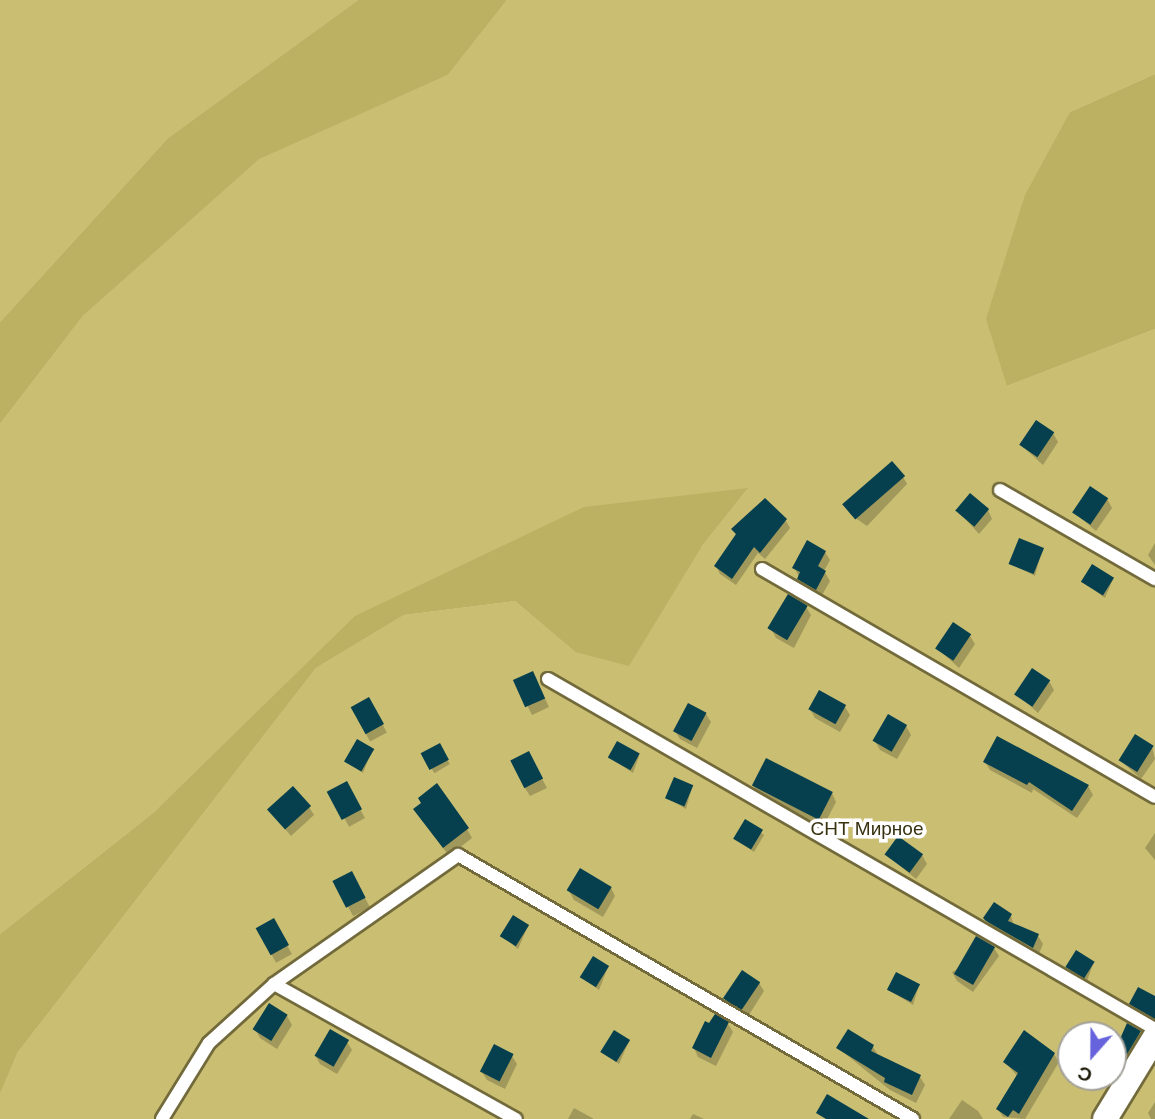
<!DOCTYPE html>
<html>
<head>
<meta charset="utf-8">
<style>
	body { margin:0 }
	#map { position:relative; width:1155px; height:1119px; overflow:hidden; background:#e7dfac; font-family:Helvetica,sans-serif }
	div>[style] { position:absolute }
	.green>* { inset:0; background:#cabe72 }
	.forest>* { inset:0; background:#bcb063 }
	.shadow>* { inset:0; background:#0003; transform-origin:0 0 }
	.building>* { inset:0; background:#06404e; transform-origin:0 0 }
	.roads { filter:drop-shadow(2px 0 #726a3b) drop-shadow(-2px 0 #726a3b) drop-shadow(0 2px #726a3b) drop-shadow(0 -2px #726a3b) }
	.lane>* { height:12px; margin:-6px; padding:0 6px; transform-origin:6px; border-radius:6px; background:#fff }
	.street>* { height:24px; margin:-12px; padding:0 12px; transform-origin:12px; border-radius:12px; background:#fff }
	span { translate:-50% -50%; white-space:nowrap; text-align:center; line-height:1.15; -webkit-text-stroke:7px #fff; paint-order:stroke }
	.park-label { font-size:19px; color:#383210 }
	.north { position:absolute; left:1057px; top:1021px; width:70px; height:70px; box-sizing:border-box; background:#fff; border:2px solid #a3a19a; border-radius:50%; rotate:201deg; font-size:19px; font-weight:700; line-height:28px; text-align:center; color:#181503 }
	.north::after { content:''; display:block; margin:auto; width:24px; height:32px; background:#6663dc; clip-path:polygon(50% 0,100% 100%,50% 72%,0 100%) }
</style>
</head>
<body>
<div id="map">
	<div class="green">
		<i style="clip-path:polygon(0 0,358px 0,168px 138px,0 322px)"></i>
		<i style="clip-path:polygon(evenodd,507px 0,1155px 0,1155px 74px,1070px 112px,1007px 386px,1155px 329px,1155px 1119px,0 1119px,0 1094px,18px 1052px,316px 668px,404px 615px,515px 601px,575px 652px,702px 546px,747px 489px,356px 616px,153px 813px,0 934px,0 424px,83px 316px,259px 158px,448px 75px,507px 0,1071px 1035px,1113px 1035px,1113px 1077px,1071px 1077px,1071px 1035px)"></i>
	</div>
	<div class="forest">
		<i style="clip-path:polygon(358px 0,507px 0,448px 75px,259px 159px,83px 316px,0 424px,0 322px,168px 138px)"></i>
		<i style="clip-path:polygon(1155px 74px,1155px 329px,1007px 386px,986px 319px,1025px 195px,1070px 112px)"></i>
		<i style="clip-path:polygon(748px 488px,702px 546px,629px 666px,575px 652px,515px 601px,404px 615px,316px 668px,18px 1052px,0 1094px,0 934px,153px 813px,355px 616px,584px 507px)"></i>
	</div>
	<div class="shadow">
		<i style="clip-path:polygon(1053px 433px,1058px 442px,1043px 465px,1021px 445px)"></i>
		<i style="clip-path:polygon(903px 477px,907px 484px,867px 526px,851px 515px,847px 509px)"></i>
		<i style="clip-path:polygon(1107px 499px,1112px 508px,1096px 531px,1074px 512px)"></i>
		<i style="clip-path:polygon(957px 510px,988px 510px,992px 519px,979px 534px)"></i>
		<i style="clip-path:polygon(786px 521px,790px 528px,765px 559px,758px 553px,736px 585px,720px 574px,716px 566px,737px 536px,733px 530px)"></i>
		<i style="clip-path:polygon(1155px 543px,1155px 565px,1148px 555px)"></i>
		<i style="clip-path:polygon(1042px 549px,1035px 576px,1011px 564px)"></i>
		<i style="clip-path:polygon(825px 552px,830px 560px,824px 571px,830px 581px,821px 597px,804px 587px,794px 567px)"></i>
		<i style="clip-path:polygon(1113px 579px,1105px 598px,1083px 582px)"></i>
		<i style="clip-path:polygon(806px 607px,811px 615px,794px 648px,776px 638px,772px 630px)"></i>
		<i style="clip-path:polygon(970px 636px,975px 644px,959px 668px,937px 648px)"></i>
		<i style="clip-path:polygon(515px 681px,537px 682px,549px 707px,532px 715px)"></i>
		<i style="clip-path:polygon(1049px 681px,1054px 690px,1038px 713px,1017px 694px)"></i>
		<i style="clip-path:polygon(820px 692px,845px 707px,850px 715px,840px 732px,815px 718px,810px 709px)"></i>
		<i style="left:369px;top:699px;width:38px;height:19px;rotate:62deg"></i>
		<i style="clip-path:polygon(706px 714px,711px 722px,697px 748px,680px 739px,675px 731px)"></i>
		<i style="clip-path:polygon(906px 726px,911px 735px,897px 759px,880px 750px,875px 741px)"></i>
		<i style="left:439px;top:746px;width:21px;height:18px;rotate:59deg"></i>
		<i style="clip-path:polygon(1152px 747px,1155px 759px,1141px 779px,1120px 760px)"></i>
		<i style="clip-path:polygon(372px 750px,363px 773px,346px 761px)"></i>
		<i style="clip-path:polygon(639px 756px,633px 773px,610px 758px)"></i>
		<i style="clip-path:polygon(533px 762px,547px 788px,530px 796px,525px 788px)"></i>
		<i style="clip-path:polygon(985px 762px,1088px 786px,1093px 795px,1077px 818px,1033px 789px,1032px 793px,990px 770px)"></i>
		<i style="left:346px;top:784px;width:39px;height:18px;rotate:61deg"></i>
		<i style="clip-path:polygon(753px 785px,832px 793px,836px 802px,823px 827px,758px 794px)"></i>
		<i style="clip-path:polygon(692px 787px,686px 809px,667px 798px)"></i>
		<i style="clip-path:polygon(423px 804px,467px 829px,472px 838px,449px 856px,415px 810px)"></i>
		<i style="clip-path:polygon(309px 807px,314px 815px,291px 836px,269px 810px)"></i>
		<i style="clip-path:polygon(745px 821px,764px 835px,754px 852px,735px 839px)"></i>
		<i style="clip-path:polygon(1155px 833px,1155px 860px,1145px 848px)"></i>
		<i style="clip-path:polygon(887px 855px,922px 855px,927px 864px,916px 879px)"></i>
		<i style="left:351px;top:873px;width:39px;height:19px;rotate:61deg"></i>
		<i style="clip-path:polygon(611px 888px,615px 896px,603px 917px,574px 900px,569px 891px)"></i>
		<i style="clip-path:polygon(1011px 916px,1014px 926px,1038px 936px,1043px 944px,1038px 956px,993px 930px,985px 918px)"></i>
		<i style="left:273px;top:920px;width:39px;height:18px;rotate:61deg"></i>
		<i style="clip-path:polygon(528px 926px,518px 949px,502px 936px)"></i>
		<i style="clip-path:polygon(994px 948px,999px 956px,973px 992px,957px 981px,952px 972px)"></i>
		<i style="clip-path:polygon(1093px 964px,1087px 981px,1067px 967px)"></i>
		<i style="clip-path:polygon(608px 967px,599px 990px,582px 977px)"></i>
		<i style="clip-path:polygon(759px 983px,764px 991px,749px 1015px,732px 1005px,728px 997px)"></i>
		<i style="clip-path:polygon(919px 985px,913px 1005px,889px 990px)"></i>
		<i style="clip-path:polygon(1155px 998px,1155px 1023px,1136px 1012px,1131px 1004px)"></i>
		<i style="clip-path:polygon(287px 1016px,292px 1025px,277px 1049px,260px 1038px,255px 1029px)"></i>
		<i style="clip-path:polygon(728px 1024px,733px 1032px,716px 1066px,698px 1057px,694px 1048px)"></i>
		<i style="clip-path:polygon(1128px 1025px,1142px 1036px,1125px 1064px,1114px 1056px)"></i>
		<i style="clip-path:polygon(1080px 1026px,1100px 1035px,1075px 1035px)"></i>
		<i style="clip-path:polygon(629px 1041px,619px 1064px,603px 1052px)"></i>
		<i style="clip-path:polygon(347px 1042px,352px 1050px,337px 1074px,320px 1064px,315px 1055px)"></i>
		<i style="clip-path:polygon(873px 1047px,878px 1055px,920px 1077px,925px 1085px,916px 1103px,890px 1090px,838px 1048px)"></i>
		<i style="clip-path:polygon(1054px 1054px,1059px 1062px,1025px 1119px,1003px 1117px,998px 1109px,1018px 1077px,1005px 1062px)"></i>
		<i style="clip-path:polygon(512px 1056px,517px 1064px,505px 1089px,487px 1080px,482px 1072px)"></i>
		<i style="clip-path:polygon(962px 1100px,978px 1111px,983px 1119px,949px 1119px)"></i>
		<i style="clip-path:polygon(1155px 1102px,1155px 1119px,1151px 1119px,1148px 1113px)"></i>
		<i style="clip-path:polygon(574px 1108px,594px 1119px,568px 1119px)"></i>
		<i style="clip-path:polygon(693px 1114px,704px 1119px,690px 1119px)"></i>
	</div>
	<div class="building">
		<i style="left:1036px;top:420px;width:22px;height:30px;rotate:34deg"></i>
		<i style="left:892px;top:461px;width:20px;height:66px;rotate:49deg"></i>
		<i style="left:1090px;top:486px;width:22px;height:32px;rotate:34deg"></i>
		<i style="left:970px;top:493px;width:25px;height:23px;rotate:40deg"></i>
		<i style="clip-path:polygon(765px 498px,787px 519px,760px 553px,754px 547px,732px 579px,714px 566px,736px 534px,731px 529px)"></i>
		<i style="left:1019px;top:538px;width:27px;height:28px;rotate:22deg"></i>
		<i style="clip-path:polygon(807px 540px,826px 551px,818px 566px,826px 571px,816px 590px,797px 579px,800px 572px,792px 568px)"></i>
		<i style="left:1092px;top:564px;width:26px;height:21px;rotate:32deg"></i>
		<i style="left:788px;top:594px;width:23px;height:40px;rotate:31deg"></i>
		<i style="left:953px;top:622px;width:22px;height:32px;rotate:34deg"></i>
		<i style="left:1032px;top:668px;width:22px;height:32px;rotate:34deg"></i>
		<i style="left:533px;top:671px;width:30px;height:22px;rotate:66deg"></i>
		<i style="left:819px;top:690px;width:31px;height:22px;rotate:29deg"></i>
		<i style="left:369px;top:697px;width:31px;height:21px;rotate:61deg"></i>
		<i style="left:688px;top:703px;width:21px;height:32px;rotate:28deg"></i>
		<i style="left:888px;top:714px;width:22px;height:31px;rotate:30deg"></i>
		<i style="left:1135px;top:734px;width:22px;height:31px;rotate:32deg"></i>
		<i style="clip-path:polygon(997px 736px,1089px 785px,1072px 811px,1029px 782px,1027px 785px,983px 762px)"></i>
		<i style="left:357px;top:739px;width:20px;height:26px;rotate:30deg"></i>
		<i style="left:617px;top:741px;width:26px;height:19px;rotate:29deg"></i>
		<i style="left:440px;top:743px;width:19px;height:22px;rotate:62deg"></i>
		<i style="left:529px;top:751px;width:31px;height:21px;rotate:63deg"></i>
		<i style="left:766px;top:758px;width:75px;height:31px;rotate:27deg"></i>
		<i style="left:674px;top:777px;width:21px;height:23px;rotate:23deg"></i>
		<i style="left:347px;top:781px;width:32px;height:23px;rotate:62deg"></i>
		<i style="clip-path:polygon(437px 783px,469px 828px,443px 848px,413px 809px,421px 803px,418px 798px)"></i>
		<i style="left:293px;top:786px;width:27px;height:35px;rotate:48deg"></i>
		<i style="left:745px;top:819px;width:21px;height:23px;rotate:31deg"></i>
		<i style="left:898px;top:836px;width:31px;height:23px;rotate:36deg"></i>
		<i style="left:580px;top:868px;width:37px;height:26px;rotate:31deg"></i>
		<i style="left:352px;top:871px;width:30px;height:22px;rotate:63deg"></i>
		<i style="clip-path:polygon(994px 902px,1012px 914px,1008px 921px,1039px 934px,1033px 948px,986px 921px,983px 918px)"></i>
		<i style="left:513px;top:915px;width:19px;height:25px;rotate:32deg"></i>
		<i style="left:274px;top:918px;width:31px;height:21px;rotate:61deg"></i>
		<i style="left:976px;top:936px;width:22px;height:44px;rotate:30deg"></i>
		<i style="left:1076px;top:950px;width:22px;height:20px;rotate:32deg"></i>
		<i style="left:593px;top:956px;width:19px;height:25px;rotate:32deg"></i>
		<i style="left:742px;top:970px;width:22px;height:34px;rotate:34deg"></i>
		<i style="left:896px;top:972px;width:27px;height:20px;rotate:27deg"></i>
		<i style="clip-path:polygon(1138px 987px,1155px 996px,1155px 1019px,1129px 1004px)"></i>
		<i style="left:269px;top:1003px;width:22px;height:31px;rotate:32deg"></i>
		<i style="clip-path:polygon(715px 1014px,729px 1022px,711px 1058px,692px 1048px,705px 1021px,709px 1023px)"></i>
		<i style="clip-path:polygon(1127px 1023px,1141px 1031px,1123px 1061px,1113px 1055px)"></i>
		<i style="left:330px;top:1029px;width:22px;height:31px;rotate:30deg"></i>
		<i style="clip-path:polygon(848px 1029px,874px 1045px,871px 1051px,921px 1075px,912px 1095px,884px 1082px,885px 1078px,836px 1048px)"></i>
		<i style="left:614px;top:1030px;width:19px;height:26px;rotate:32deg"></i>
		<i style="clip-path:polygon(1024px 1030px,1055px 1053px,1019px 1114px,1013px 1110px,1008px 1117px,996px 1109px,1018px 1073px,1003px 1062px)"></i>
		<i style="left:494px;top:1044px;width:22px;height:31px;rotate:27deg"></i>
		<i style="clip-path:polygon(827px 1094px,869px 1119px,826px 1119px,816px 1113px)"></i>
	</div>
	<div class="roads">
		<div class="lane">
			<i style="left:1000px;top:490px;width:179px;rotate:29.9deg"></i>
			<i style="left:762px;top:569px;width:454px;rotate:30.1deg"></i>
			<i style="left:548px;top:679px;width:701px;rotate:29.97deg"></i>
			<i style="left:274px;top:984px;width:277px;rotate:29.2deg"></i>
			<i style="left:162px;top:1119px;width:89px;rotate:-58.3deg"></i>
			<i style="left:209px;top:1043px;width:88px;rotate:-42.2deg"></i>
			<i style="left:274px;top:984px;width:225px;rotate:-35deg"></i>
			<i style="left:458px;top:855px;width:526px;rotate:30.12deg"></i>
		</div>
		<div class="street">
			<i style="left:1105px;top:1119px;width:96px;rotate:-58.6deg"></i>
		</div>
	</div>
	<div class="park-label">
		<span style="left:867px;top:829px">СНТ Мирное</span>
	</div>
	<div class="north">С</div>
</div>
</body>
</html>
